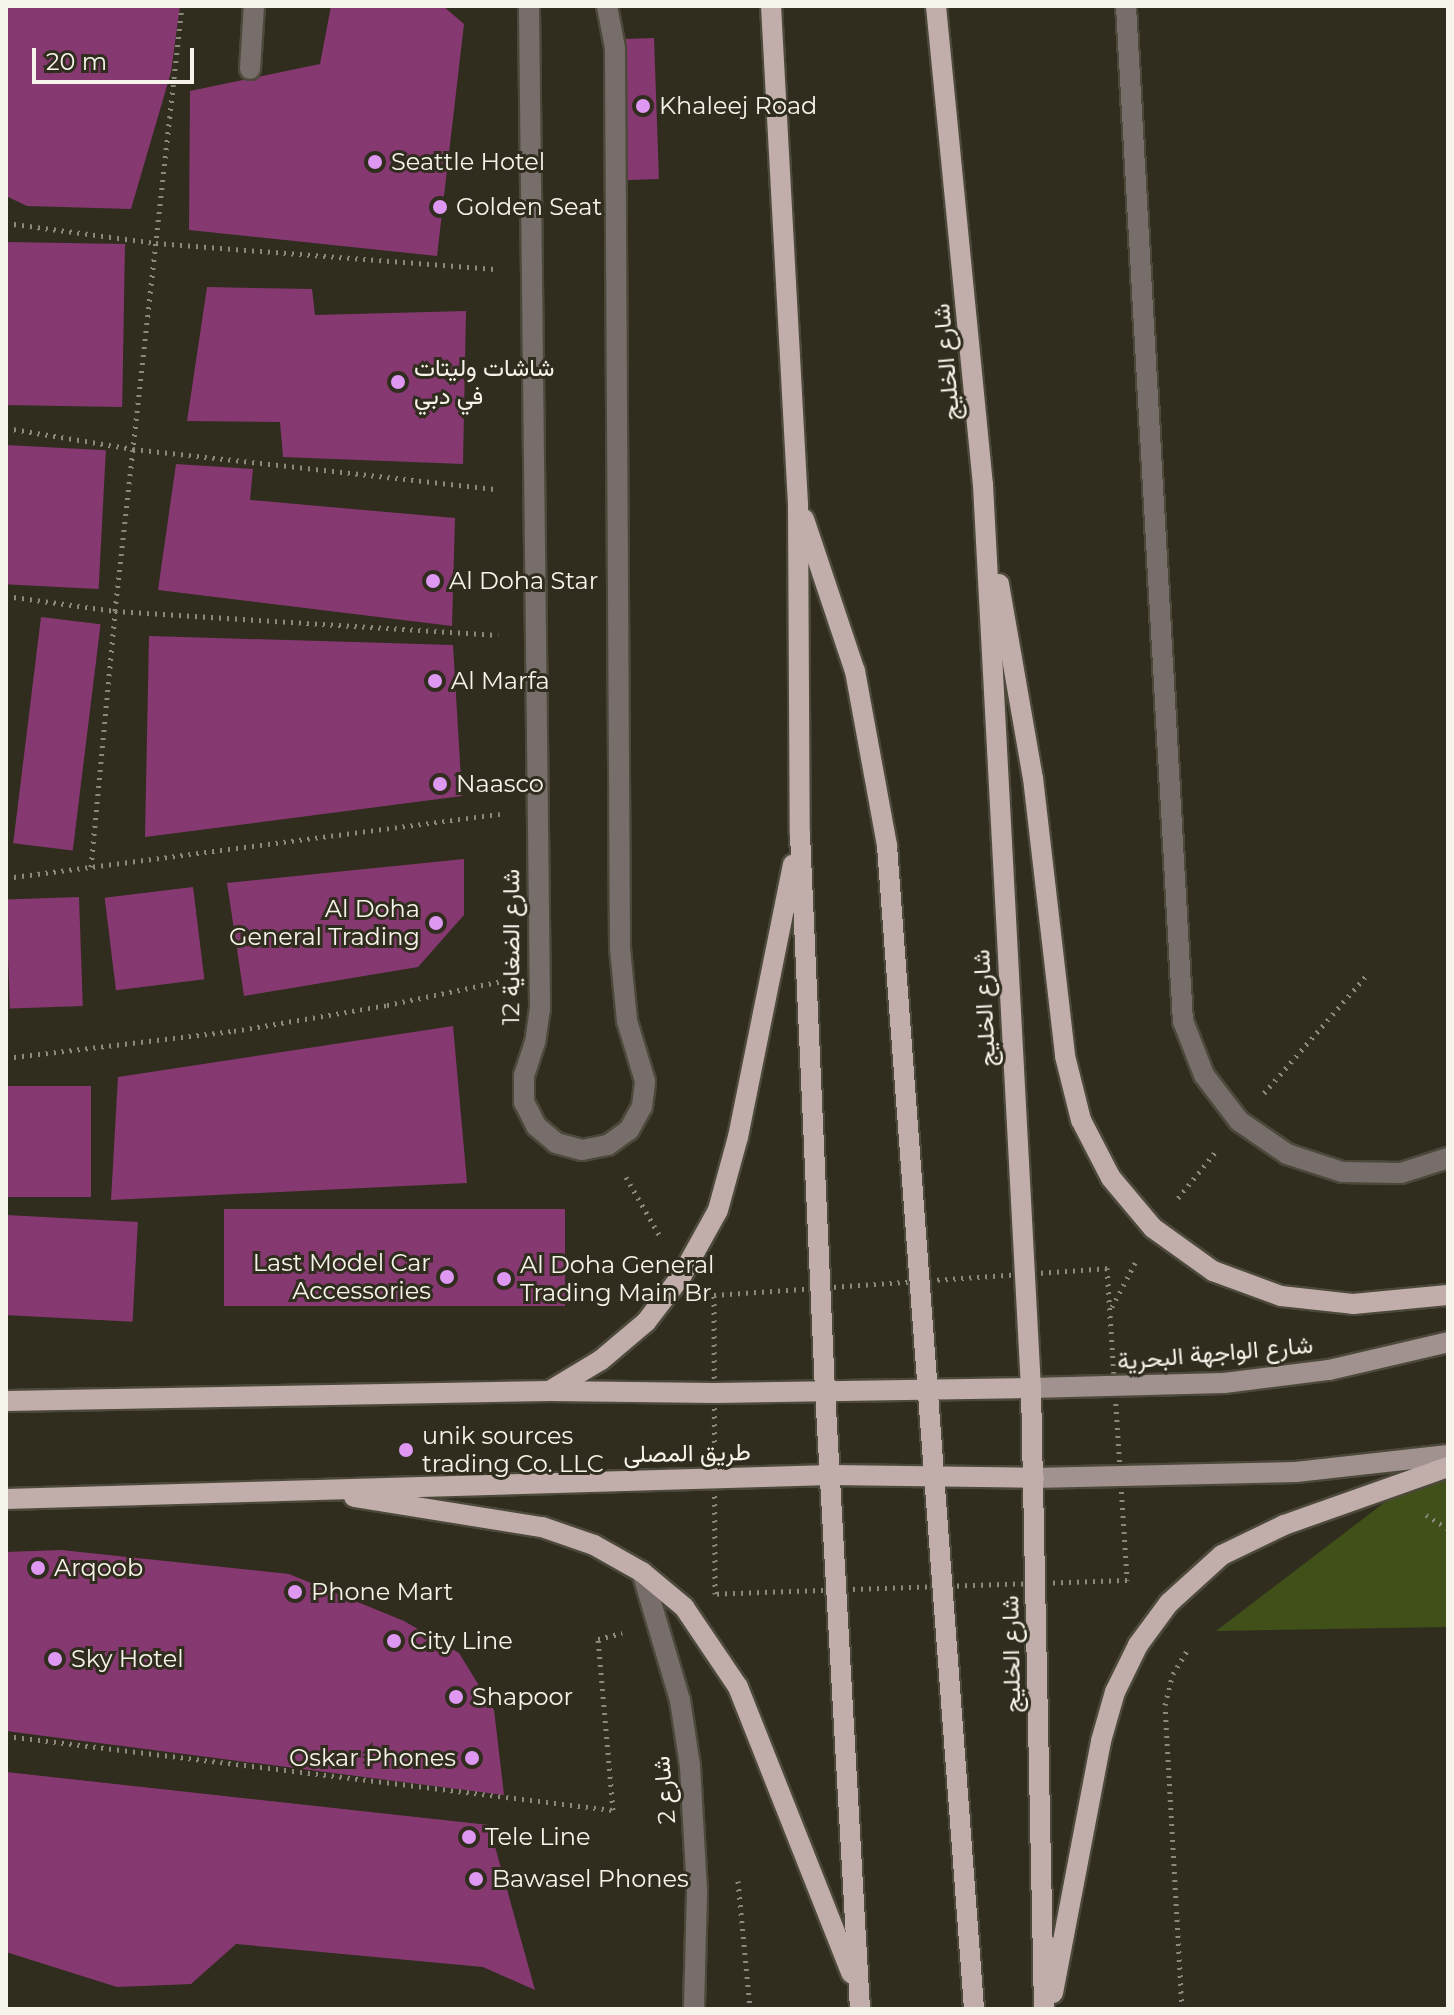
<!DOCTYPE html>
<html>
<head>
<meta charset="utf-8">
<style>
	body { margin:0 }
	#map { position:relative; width:1454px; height:2015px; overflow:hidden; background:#302d1e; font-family:Montserrat,Vazirmatn,sans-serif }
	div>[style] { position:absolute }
	.green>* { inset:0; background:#405018 }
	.building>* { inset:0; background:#863971; transform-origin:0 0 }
	.path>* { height:5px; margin-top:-2.5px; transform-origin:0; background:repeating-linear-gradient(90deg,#8b887c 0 2px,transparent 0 8px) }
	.roads { filter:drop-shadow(2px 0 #4c493b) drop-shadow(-2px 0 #4c493b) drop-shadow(0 2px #4c493b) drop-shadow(0 -2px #4c493b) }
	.service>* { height:20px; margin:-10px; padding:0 10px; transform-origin:10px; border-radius:10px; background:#776e6c }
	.minor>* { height:20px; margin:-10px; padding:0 10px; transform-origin:10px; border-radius:10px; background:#776e6c }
	.secondary>* { height:20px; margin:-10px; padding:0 10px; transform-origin:10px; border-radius:10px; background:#a1928f }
	.primary>* { height:20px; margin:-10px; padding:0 10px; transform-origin:10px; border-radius:10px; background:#c1aeab }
	.dots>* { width:22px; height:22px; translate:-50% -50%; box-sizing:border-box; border:4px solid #302d1e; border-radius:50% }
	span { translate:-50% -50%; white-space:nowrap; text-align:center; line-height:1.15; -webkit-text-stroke:6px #302d1e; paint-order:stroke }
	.poi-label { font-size:24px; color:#f6f4ea }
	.left { translate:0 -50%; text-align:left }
	.right { translate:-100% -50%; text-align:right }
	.street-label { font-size:24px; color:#f6f4ea }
	.frame { position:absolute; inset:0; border:8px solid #f6f4ea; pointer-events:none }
	.scale { position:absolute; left:32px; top:48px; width:162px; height:36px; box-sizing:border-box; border:4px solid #f6f4ea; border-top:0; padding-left:10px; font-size:24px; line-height:28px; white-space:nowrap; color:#f6f4ea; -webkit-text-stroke:6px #302d1e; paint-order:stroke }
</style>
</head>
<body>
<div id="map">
	<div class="green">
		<i style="clip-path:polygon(1448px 1475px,1448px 1627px,1216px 1631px,1397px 1493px)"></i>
	</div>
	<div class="building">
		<i style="clip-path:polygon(6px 6px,180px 6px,171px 72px,131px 209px,27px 206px,6px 196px)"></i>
		<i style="clip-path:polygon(331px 6px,443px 6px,464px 24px,437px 256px,189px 230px,190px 91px,320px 64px)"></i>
		<i style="left:654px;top:38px;width:141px;height:36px;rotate:88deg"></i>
		<i style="left:125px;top:244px;width:163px;height:119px;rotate:91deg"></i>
		<i style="clip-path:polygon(207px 287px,312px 289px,315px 315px,466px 311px,463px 464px,283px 457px,280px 422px,187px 421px)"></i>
		<i style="left:6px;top:445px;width:100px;height:139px;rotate:3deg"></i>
		<i style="clip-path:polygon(176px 464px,253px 469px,250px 500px,455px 518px,452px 626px,158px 590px)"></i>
		<i style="left:41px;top:617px;width:60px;height:228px;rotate:7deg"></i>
		<i style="clip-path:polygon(149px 636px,453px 645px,462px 796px,145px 837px)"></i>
		<i style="clip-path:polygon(464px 859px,464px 915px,418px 967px,244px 996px,227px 883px)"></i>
		<i style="left:193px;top:887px;width:93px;height:89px;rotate:83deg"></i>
		<i style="left:79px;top:897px;width:109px;height:73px;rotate:88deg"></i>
		<i style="clip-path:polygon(453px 1026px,467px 1183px,111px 1200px,118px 1077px)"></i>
		<i style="left:91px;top:1086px;width:111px;height:85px;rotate:90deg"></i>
		<i style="left:565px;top:1209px;width:97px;height:341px;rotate:90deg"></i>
		<i style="left:6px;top:1215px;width:132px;height:100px;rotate:3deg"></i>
		<i style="clip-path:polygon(61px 1550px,289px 1574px,404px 1621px,459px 1653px,494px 1710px,504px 1795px,6px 1731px,6px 1552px)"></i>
		<i style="clip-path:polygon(6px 1772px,489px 1825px,535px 1990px,483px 1967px,236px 1944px,191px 1984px,117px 1987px,6px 1952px)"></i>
	</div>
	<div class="path">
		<i style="left:6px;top:223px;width:151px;rotate:7.6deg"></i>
		<i style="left:156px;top:243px;width:340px;rotate:4.4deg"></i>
		<i style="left:6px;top:428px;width:129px;rotate:9.4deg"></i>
		<i style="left:133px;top:449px;width:366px;rotate:6.3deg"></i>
		<i style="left:6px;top:596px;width:110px;rotate:7.8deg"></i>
		<i style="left:115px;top:611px;width:384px;rotate:3.6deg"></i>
		<i style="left:91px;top:867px;width:257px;rotate:-84.6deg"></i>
		<i style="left:115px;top:611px;width:609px;rotate:-83.68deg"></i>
		<i style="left:6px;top:878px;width:498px;rotate:-7.4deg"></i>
		<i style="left:6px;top:1058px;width:230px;rotate:-6.8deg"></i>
		<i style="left:234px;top:1031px;width:155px;rotate:-9.6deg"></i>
		<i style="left:387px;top:1005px;width:118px;rotate:-11.7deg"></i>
		<i style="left:1264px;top:1093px;width:155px;rotate:-48.9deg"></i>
		<i style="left:626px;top:1177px;width:70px;rotate:60.2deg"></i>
		<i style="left:1178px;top:1198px;width:62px;rotate:-50.9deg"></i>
		<i style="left:1107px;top:1268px;width:313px;rotate:86.3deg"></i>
		<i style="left:1127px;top:1580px;width:412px;rotate:178.1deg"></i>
		<i style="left:715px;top:1594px;width:299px;rotate:-90.2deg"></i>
		<i style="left:714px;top:1295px;width:394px;rotate:-3.9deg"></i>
		<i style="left:1112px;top:1307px;width:50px;rotate:-62.4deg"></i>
		<i style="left:1426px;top:1515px;width:26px;rotate:32deg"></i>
		<i style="left:6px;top:1736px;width:611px;rotate:6.95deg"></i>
		<i style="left:613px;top:1810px;width:172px;rotate:-95deg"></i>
		<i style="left:598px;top:1639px;width:25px;rotate:-14deg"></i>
		<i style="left:738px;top:1881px;width:129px;rotate:84.6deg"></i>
		<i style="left:1182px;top:2009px;width:304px;rotate:-93.2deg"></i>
		<i style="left:1165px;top:1705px;width:32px;rotate:-76deg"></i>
		<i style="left:1173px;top:1674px;width:31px;rotate:-59deg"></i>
	</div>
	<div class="roads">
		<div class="service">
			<i style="left:529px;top:6px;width:1002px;rotate:89.37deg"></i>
			<i style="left:540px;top:1008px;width:34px;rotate:98deg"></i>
			<i style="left:535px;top:1042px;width:35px;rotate:108deg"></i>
			<i style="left:524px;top:1075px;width:27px;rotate:90deg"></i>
			<i style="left:524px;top:1102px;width:27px;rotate:63deg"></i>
			<i style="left:536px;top:1126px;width:26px;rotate:40deg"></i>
			<i style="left:556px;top:1143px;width:27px;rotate:15deg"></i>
			<i style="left:582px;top:1150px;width:26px;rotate:-11deg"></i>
			<i style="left:608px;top:1145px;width:26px;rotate:-36deg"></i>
			<i style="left:629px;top:1130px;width:26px;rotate:-61deg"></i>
			<i style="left:642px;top:1107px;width:26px;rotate:-83deg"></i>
			<i style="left:645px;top:1081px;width:63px;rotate:-106.7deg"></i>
			<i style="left:627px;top:1021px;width:73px;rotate:-95.5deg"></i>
			<i style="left:620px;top:948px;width:900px;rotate:-90.32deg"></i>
			<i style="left:615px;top:48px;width:43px;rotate:-100.8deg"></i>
			<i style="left:1126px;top:6px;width:1017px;rotate:86.79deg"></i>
			<i style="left:1183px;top:1021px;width:58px;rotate:68.7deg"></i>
			<i style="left:1204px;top:1075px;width:58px;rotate:52.7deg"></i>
			<i style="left:1239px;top:1121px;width:58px;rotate:34.5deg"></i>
			<i style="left:1287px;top:1154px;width:58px;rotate:18.1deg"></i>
			<i style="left:1342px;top:1172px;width:59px;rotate:1deg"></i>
			<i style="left:1401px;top:1173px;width:49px;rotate:-17.7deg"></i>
			<i style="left:250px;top:69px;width:63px;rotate:-86.4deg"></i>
		</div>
		<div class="minor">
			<i style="left:642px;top:1572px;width:134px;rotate:73.5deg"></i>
			<i style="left:680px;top:1700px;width:67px;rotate:81.4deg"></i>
			<i style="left:690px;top:1766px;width:126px;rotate:86.8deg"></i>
			<i style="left:697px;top:1892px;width:117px;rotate:91.5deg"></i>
		</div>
		<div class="secondary">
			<i style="left:1031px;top:1388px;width:193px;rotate:-1.5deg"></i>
			<i style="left:1224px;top:1383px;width:106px;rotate:-7.1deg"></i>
			<i style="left:1329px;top:1370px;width:122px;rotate:-13.2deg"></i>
			<i style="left:1034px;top:1478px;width:262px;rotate:-1.3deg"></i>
			<i style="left:1296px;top:1472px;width:153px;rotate:-6.4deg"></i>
		</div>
		<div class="primary">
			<i style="left:771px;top:6px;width:499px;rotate:86.9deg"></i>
			<i style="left:798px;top:504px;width:330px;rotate:89.7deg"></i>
			<i style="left:800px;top:834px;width:558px;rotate:87.43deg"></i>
			<i style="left:825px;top:1391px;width:619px;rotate:86.76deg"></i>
			<i style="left:936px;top:6px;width:481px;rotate:84.4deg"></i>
			<i style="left:983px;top:485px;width:904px;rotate:86.96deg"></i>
			<i style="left:1031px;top:1388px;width:621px;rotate:88.8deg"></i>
			<i style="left:804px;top:519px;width:160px;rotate:71.5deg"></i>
			<i style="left:855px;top:671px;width:178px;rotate:79.6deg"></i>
			<i style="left:887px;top:846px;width:1166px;rotate:85.72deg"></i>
			<i style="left:999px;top:584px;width:197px;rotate:80.1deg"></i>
			<i style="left:1033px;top:778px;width:280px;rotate:83.4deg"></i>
			<i style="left:1065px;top:1056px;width:66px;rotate:76deg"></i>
			<i style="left:1081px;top:1120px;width:65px;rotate:62.7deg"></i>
			<i style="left:1111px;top:1178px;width:65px;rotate:50deg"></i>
			<i style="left:1153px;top:1228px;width:74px;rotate:35.6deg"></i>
			<i style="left:1213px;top:1271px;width:72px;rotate:20.2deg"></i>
			<i style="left:1281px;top:1296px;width:72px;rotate:6.3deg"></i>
			<i style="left:1353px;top:1304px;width:95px;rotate:-5.4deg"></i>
			<i style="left:551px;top:1390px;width:58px;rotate:-31deg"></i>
			<i style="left:601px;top:1360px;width:59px;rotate:-40.2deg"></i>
			<i style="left:646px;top:1322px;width:59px;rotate:-52.5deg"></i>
			<i style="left:682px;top:1275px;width:74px;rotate:-61deg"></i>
			<i style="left:718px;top:1210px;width:76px;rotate:-74.7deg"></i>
			<i style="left:738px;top:1137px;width:278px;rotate:-78.6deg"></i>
			<i style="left:6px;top:1401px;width:544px;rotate:-1.05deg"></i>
			<i style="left:550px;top:1391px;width:164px;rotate:0.7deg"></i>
			<i style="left:714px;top:1393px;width:317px;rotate:-0.9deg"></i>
			<i style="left:354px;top:1497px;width:190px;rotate:9.1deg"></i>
			<i style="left:542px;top:1527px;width:55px;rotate:19.1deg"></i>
			<i style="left:594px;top:1545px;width:55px;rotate:29.4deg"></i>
			<i style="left:642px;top:1572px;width:55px;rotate:39.8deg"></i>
			<i style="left:684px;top:1607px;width:97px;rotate:56deg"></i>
			<i style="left:738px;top:1687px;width:308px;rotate:68.4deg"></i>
			<i style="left:6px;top:1499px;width:825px;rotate:-1.67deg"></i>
			<i style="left:831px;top:1475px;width:203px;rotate:0.8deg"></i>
			<i style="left:1053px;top:1993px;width:257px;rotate:-79.2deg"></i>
			<i style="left:1101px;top:1741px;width:51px;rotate:-74.1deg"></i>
			<i style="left:1115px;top:1692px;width:52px;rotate:-63.9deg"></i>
			<i style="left:1138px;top:1645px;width:52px;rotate:-53.6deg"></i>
			<i style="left:1169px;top:1603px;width:72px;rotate:-42.2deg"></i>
			<i style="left:1222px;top:1555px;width:69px;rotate:-25.8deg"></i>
			<i style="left:1284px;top:1525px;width:174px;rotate:-19.5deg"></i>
		</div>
	</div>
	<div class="dots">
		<i style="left:643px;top:106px;background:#de98f2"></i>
		<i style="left:375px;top:162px;background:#de98f2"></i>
		<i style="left:440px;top:207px;background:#de98f2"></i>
		<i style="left:398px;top:382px;background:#de98f2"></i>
		<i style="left:433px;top:581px;background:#de98f2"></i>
		<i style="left:435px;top:681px;background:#de98f2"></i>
		<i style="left:440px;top:784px;background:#de98f2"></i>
		<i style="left:436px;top:923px;background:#de98f2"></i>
		<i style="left:447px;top:1277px;background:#de98f2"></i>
		<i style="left:504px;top:1279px;background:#de98f2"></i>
		<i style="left:406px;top:1450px;background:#de98f2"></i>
		<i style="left:38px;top:1568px;background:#de98f2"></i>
		<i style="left:295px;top:1592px;background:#de98f2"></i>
		<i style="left:394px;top:1641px;background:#de98f2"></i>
		<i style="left:55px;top:1659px;background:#de98f2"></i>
		<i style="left:456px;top:1697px;background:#de98f2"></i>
		<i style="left:472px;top:1758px;background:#de98f2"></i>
		<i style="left:469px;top:1837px;background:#de98f2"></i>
		<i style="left:476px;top:1879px;background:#de98f2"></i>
	</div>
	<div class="poi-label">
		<span class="left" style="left:659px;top:106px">Khaleej Road</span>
		<span class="left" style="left:391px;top:162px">Seattle Hotel</span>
		<span class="left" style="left:456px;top:207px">Golden Seat</span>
		<span class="left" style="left:414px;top:382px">شاشات وليتات<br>في دبي</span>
		<span class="left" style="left:449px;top:581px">Al Doha Star</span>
		<span class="left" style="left:451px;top:681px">Al Marfa</span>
		<span class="left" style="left:456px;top:784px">Naasco</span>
		<span class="right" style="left:420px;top:923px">Al Doha<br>General Trading</span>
		<span class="right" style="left:431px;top:1277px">Last Model Car<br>Accessories</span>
		<span class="left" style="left:520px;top:1279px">Al Doha General<br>Trading Main Br</span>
		<span class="left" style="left:422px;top:1450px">unik sources<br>trading Co. LLC</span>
		<span class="left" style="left:54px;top:1568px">Arqoob</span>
		<span class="left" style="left:311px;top:1592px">Phone Mart</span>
		<span class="left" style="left:410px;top:1641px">City Line</span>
		<span class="left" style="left:71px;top:1659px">Sky Hotel</span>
		<span class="left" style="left:472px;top:1697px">Shapoor</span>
		<span class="right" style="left:456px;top:1758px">Oskar Phones</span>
		<span class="left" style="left:485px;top:1837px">Tele Line</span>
		<span class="left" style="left:492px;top:1879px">Bawasel Phones</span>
	</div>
	<div class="street-label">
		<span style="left:946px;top:362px;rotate:-95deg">شارع الخليج</span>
		<span style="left:511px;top:947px;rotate:-90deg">12 شارع الضغاية</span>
		<span style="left:984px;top:1008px;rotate:-93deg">شارع الخليج</span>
		<span style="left:1215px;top:1353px;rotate:-5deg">شارع الواجهة البحرية</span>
		<span style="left:687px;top:1453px;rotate:-1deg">طريق المصلى</span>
		<span style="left:1011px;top:1654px;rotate:-91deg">شارع الخليج</span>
		<span style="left:664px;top:1790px;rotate:-95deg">شارع 2</span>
	</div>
	<div class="frame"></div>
	<div class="scale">20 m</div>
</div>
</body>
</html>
